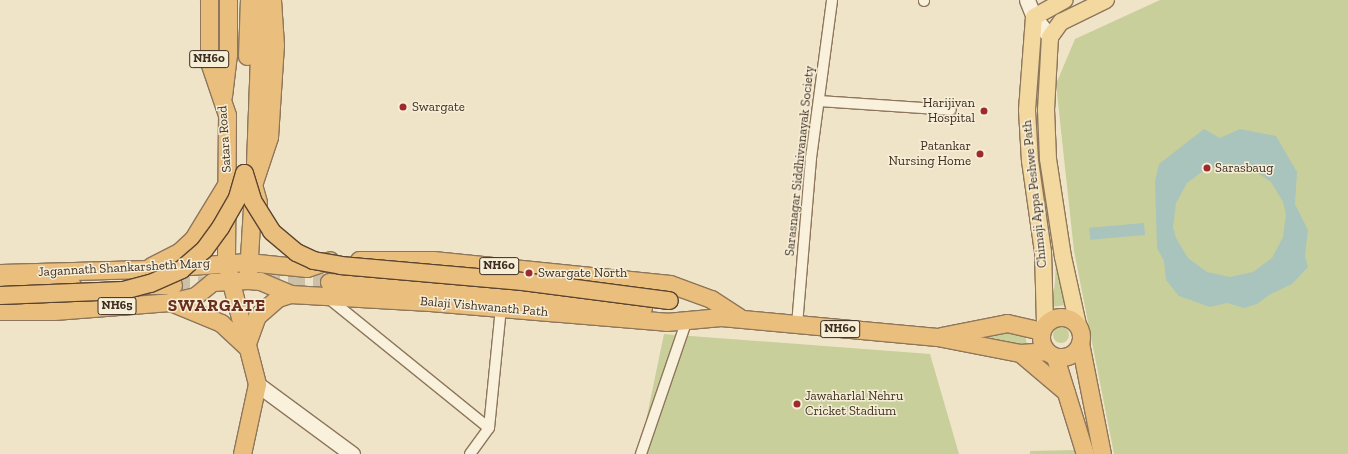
<!DOCTYPE html>
<html>
<head>
<meta charset="utf-8">
<style>
	body { margin:0 }
	#map { position:relative; width:1348px; height:454px; overflow:hidden; background:#f0e4c8; font-family:"Zilla Slab",serif }
	div>[style] { position:absolute }
	.green>* { inset:0; background:#c9cf9b }
	.round { border-radius:50% }
	.water>* { inset:0; background:#a9c4bc; transform-origin:0 0 }
	.trunk-tunnel>* { height:17px; margin-top:-8.5px; transform-origin:0; background:repeating-linear-gradient(90deg,#ccc0a6 0 17px,transparent 0 25px) }
	.roads { filter:drop-shadow(1px 0 #8d765c) drop-shadow(-1px 0 #8d765c) drop-shadow(0 1px #8d765c) drop-shadow(0 -1px #8d765c) }
	.minor>* { height:10px; margin:-5px; padding:0 5px; transform-origin:5px; border-radius:5px; background:#faf1dc }
	.secondary>* { height:15px; margin:-7.5px; padding:0 7.5px; transform-origin:7.5px; border-radius:7.5px; background:#faf1dc }
	.primary>* { height:16px; margin:-8px; padding:0 8px; transform-origin:8px; border-radius:8px; background:#f3d9a0 }
	.trunk>* { height:17px; margin:-8.5px; padding:0 8.5px; transform-origin:8.5px; border-radius:8.5px; background:#eabe7c }
	.trunk>.ring { margin:-8.5px; padding:0; box-sizing:content-box; background:none; border:17px solid #eabe7c; border-radius:50% }
	.bridges { filter:drop-shadow(1px 0 #5b4430) drop-shadow(-1px 0 #5b4430) drop-shadow(0 1px #5b4430) drop-shadow(0 -1px #5b4430) }
	.trunk-bridge>* { height:17px; margin:-8.5px; padding:0 8.5px; transform-origin:8.5px; border-radius:8.5px; background:#eabe7c }
	.dots>* { width:11px; height:11px; translate:-50% -50%; box-sizing:border-box; border:2px solid #f7eed8; border-radius:50% }
	span { translate:-50% -50%; white-space:nowrap; text-align:center; line-height:1.15; -webkit-text-stroke:3px #f7eed8; paint-order:stroke }
	.shield-label span { padding:1px 3px; background:#f7eed8; border:1px solid; border-radius:3px; -webkit-text-stroke-width:0 }
	.shield-label { font-size:12px; color:#3d2e20; font-weight:700 }
	.poi-label { font-size:13px; color:#3d2e20 }
	.right { translate:-100% -50%; text-align:right }
	.left { translate:0 -50%; text-align:left }
	.street-label { font-size:13px; color:#3d2e20 }
	.district-label { font-size:17px; color:#6b2e1e; font-weight:700; letter-spacing:1px }
</style>
</head>
<body>
<div id="map">
	<div class="green">
		<i style="clip-path:polygon(1160px 0,1348px 0,1348px 454px,1114px 454px,1074px 251px,1056px 84px,1075px 39px)"></i>
		<i style="clip-path:polygon(1056px 256px,1066px 305px,1051px 307px,1055px 282px)"></i>
		<i class="round" style="left:1053px;top:327px;width:16px;height:16px"></i>
		<i style="clip-path:polygon(1024px 328px,1028px 351px,964px 339px)"></i>
		<i style="clip-path:polygon(664px 334px,930px 354px,959px 454px,639px 454px)"></i>
		<i style="clip-path:polygon(1075px 450px,1076px 454px,1030px 454px,1030px 451px)"></i>
	</div>
	<div class="water">
		<i style="clip-path:polygon(evenodd,1204px 129px,1220px 138px,1240px 129px,1276px 136px,1297px 172px,1295px 204px,1308px 230px,1305px 256px,1308px 267px,1292px 284px,1269px 295px,1257px 304px,1244px 308px,1227px 303px,1210px 307px,1179px 296px,1166px 280px,1164px 261px,1157px 248px,1155px 181px,1159px 164px,1204px 129px,1229px 164px,1252px 169px,1271px 182px,1283px 202px,1286px 214px,1283px 237px,1272px 258px,1253px 272px,1230px 277px,1207px 272px,1188px 258px,1176px 238px,1173px 227px,1176px 203px,1187px 183px,1206px 169px,1229px 164px)"></i>
		<i style="left:1144px;top:223px;width:12px;height:55px;rotate:85deg"></i>
	</div>
	<div class="trunk-tunnel">
		<i style="left:263px;top:283px;width:66px;rotate:-0.9deg"></i>
		<i style="left:173px;top:285px;width:46px;rotate:-1.2deg"></i>
	</div>
	<div class="roads">
		<div class="minor">
			<i style="left:924px;top:0;width:1px;rotate:90deg"></i>
			<i style="left:820px;top:101px;width:131px;rotate:3.9deg"></i>
			<i style="left:327px;top:297px;width:208px;rotate:39deg"></i>
			<i style="left:797px;top:325px;width:168px;rotate:-85.2deg"></i>
			<i style="left:811px;top:158px;width:159px;rotate:-82.4deg"></i>
			<i style="left:470px;top:454px;width:32px;rotate:-54deg"></i>
			<i style="left:489px;top:428px;width:122px;rotate:-84.3deg"></i>
			<i style="left:641px;top:454px;width:142px;rotate:-71.1deg"></i>
		</div>
		<div class="secondary">
			<i style="left:1027px;top:0;width:18px;rotate:68deg"></i>
			<i style="left:1034px;top:17px;width:26px;rotate:51deg"></i>
			<i style="left:257px;top:384px;width:118px;rotate:36.4deg"></i>
		</div>
		<div class="primary">
			<i style="left:1045px;top:323px;width:71px;rotate:-91.6deg"></i>
			<i style="left:1043px;top:252px;width:92px;rotate:-98.1deg"></i>
			<i style="left:1030px;top:161px;width:51px;rotate:-93.4deg"></i>
			<i style="left:1027px;top:110px;width:93px;rotate:-85.7deg"></i>
			<i style="left:1034px;top:17px;width:35px;rotate:-29deg"></i>
			<i style="left:1078px;top:325px;width:70px;rotate:-102.4deg"></i>
			<i style="left:1063px;top:257px;width:99px;rotate:-98.7deg"></i>
			<i style="left:1048px;top:159px;width:49px;rotate:-92.3deg"></i>
			<i style="left:1046px;top:110px;width:73px;rotate:-86.9deg"></i>
			<i style="left:1050px;top:37px;width:19px;rotate:-54deg"></i>
			<i style="left:1061px;top:22px;width:50px;rotate:-26.1deg"></i>
		</div>
		<div class="trunk">
			<i style="left:209px;top:0;width:62px;rotate:90deg"></i>
			<i style="left:209px;top:62px;width:56px;rotate:71.2deg"></i>
			<i style="left:227px;top:115px;width:148px;rotate:90.4deg"></i>
			<i style="left:226px;top:263px;width:125px;rotate:75.6deg"></i>
			<i style="left:257px;top:384px;width:72px;rotate:102.1deg"></i>
			<i style="left:247px;top:56px;width:56px;rotate:-88deg"></i>
			<i style="left:223px;top:96px;width:42px;rotate:-83.2deg"></i>
			<i style="left:228px;top:54px;width:54px;rotate:-90deg"></i>
			<i style="left:255px;top:164px;width:164px;rotate:-87.9deg"></i>
			<i style="left:258px;top:202px;width:18px;rotate:-106deg"></i>
			<i style="left:253px;top:185px;width:51px;rotate:-71.6deg"></i>
			<i style="left:269px;top:137px;width:92px;rotate:-86.3deg"></i>
			<i style="left:275px;top:45px;width:45px;rotate:-93.8deg"></i>
			<i style="left:359px;top:260px;width:74px"></i>
			<i style="left:433px;top:260px;width:238px;rotate:5.8deg"></i>
			<i style="left:670px;top:284px;width:44px;rotate:20.1deg"></i>
			<i style="left:711px;top:299px;width:33px;rotate:33deg"></i>
			<i style="left:151px;top:266px;width:33px;rotate:-27deg"></i>
			<i style="left:180px;top:251px;width:18px;rotate:-43deg"></i>
			<i style="left:193px;top:239px;width:66px;rotate:-58.7deg"></i>
			<i style="left:0;top:273px;width:146px;rotate:-1.6deg"></i>
			<i style="left:146px;top:269px;width:102px;rotate:-3.9deg"></i>
			<i style="left:248px;top:262px;width:59px;rotate:5.8deg"></i>
			<i style="left:307px;top:268px;width:24px;rotate:-19deg"></i>
			<i style="left:248px;top:273px;width:81px;rotate:-86.5deg"></i>
			<i style="left:329px;top:282px;width:315px;rotate:4.7deg"></i>
			<i style="left:0;top:284px;width:72px;rotate:0.8deg"></i>
			<i style="left:144px;top:285px;width:29px"></i>
			<i style="left:170px;top:302px;width:55px;rotate:22.4deg"></i>
			<i style="left:221px;top:323px;width:33px;rotate:43deg"></i>
			<i style="left:0;top:311px;width:54px"></i>
			<i style="left:54px;top:311px;width:116px;rotate:-4.4deg"></i>
			<i style="left:170px;top:302px;width:26px;rotate:-13deg"></i>
			<i style="left:195px;top:296px;width:22px;rotate:-39deg"></i>
			<i style="left:212px;top:282px;width:36px;rotate:-3deg"></i>
			<i style="left:248px;top:280px;width:12px;rotate:5deg"></i>
			<i style="left:260px;top:281px;width:33px;rotate:23deg"></i>
			<i style="left:290px;top:294px;width:140px;rotate:3.3deg"></i>
			<i style="left:430px;top:302px;width:237px;rotate:4.8deg"></i>
			<i style="left:666px;top:322px;width:55px;rotate:-5.2deg"></i>
			<i style="left:721px;top:317px;width:217px;rotate:5.3deg"></i>
			<i style="left:937px;top:337px;width:85px;rotate:10.9deg"></i>
			<i style="left:1020px;top:353px;width:26px;rotate:-4deg"></i>
			<i class="ring" style="left:1041px;top:317px;width:23px;height:23px"></i>
			<i style="left:941px;top:336px;width:67px;rotate:-11.1deg"></i>
			<i style="left:1007px;top:323px;width:35px;rotate:13deg"></i>
			<i style="left:1080px;top:343px;width:113px;rotate:78.8deg"></i>
			<i style="left:246px;top:346px;width:32px;rotate:-70deg"></i>
			<i style="left:257px;top:316px;width:28px;rotate:-41deg"></i>
			<i style="left:278px;top:298px;width:13px;rotate:-18deg"></i>
			<i style="left:1020px;top:353px;width:60px;rotate:40.3deg"></i>
			<i style="left:1055px;top:357px;width:102px;rotate:72.8deg"></i>
		</div>
	</div>
	<div class="bridges">
		<div class="trunk-bridge">
			<i style="left:244px;top:173px;width:28px;rotate:73deg"></i>
			<i style="left:252px;top:200px;width:36px;rotate:58deg"></i>
			<i style="left:271px;top:231px;width:33px;rotate:40deg"></i>
			<i style="left:296px;top:252px;width:19px;rotate:25deg"></i>
			<i style="left:313px;top:260px;width:27px;rotate:10deg"></i>
			<i style="left:340px;top:265px;width:183px;rotate:5deg"></i>
			<i style="left:522px;top:281px;width:148px;rotate:7.4deg"></i>
			<i style="left:0;top:295px;width:123px;rotate:-2.3deg"></i>
			<i style="left:123px;top:290px;width:28px;rotate:-15deg"></i>
			<i style="left:150px;top:283px;width:34px;rotate:-24deg"></i>
			<i style="left:181px;top:269px;width:30px;rotate:-41deg"></i>
			<i style="left:204px;top:249px;width:27px;rotate:-54deg"></i>
			<i style="left:220px;top:227px;width:34px;rotate:-60deg"></i>
			<i style="left:237px;top:197px;width:25px;rotate:-74deg"></i>
		</div>
	</div>
	<div class="dots">
		<i style="left:403px;top:107px;background:#9e2a2b"></i>
		<i style="left:984px;top:111px;background:#9e2a2b"></i>
		<i style="left:980px;top:154px;background:#9e2a2b"></i>
		<i style="left:1207px;top:168px;background:#9e2a2b"></i>
		<i style="left:529px;top:273px;background:#9e2a2b"></i>
		<i style="left:797px;top:404px;background:#9e2a2b"></i>
	</div>
	<div class="shield-label">
		<span style="left:209px;top:59px">NH60</span>
		<span style="left:499px;top:266px">NH60</span>
		<span style="left:117px;top:306px">NH65</span>
		<span style="left:840px;top:329px">NH60</span>
	</div>
	<div class="poi-label">
		<span class="right" style="left:975px;top:111px">Harijivan<br>Hospital</span>
		<span class="left" style="left:412px;top:107px">Swargate</span>
		<span class="right" style="left:971px;top:154px">Patankar<br>Nursing Home</span>
		<span class="left" style="left:1215px;top:168px">Sarasbaug</span>
		<span class="left" style="left:538px;top:273px">Swargate North</span>
		<span class="left" style="left:805px;top:404px">Jawaharlal Nehru<br>Cricket Stadium</span>
	</div>
	<div class="street-label">
		<span style="left:225px;top:139px;rotate:-94deg">Satara Road</span>
		<span style="left:800px;top:161px;rotate:-84deg">Sarasnagar Siddhivanayak Society</span>
		<span style="left:1035px;top:194px;rotate:-96deg">Chimaji Appa Peshwe Path</span>
		<span style="left:124px;top:268px;rotate:-3deg">Jagannath Shankarsheth Marg</span>
		<span style="left:484px;top:307px;rotate:5deg">Balaji Vishwanath Path</span>
	</div>
	<div class="district-label">
		<span style="left:217px;top:306px">SWARGATE</span>
	</div>
</div>
</body>
</html>
